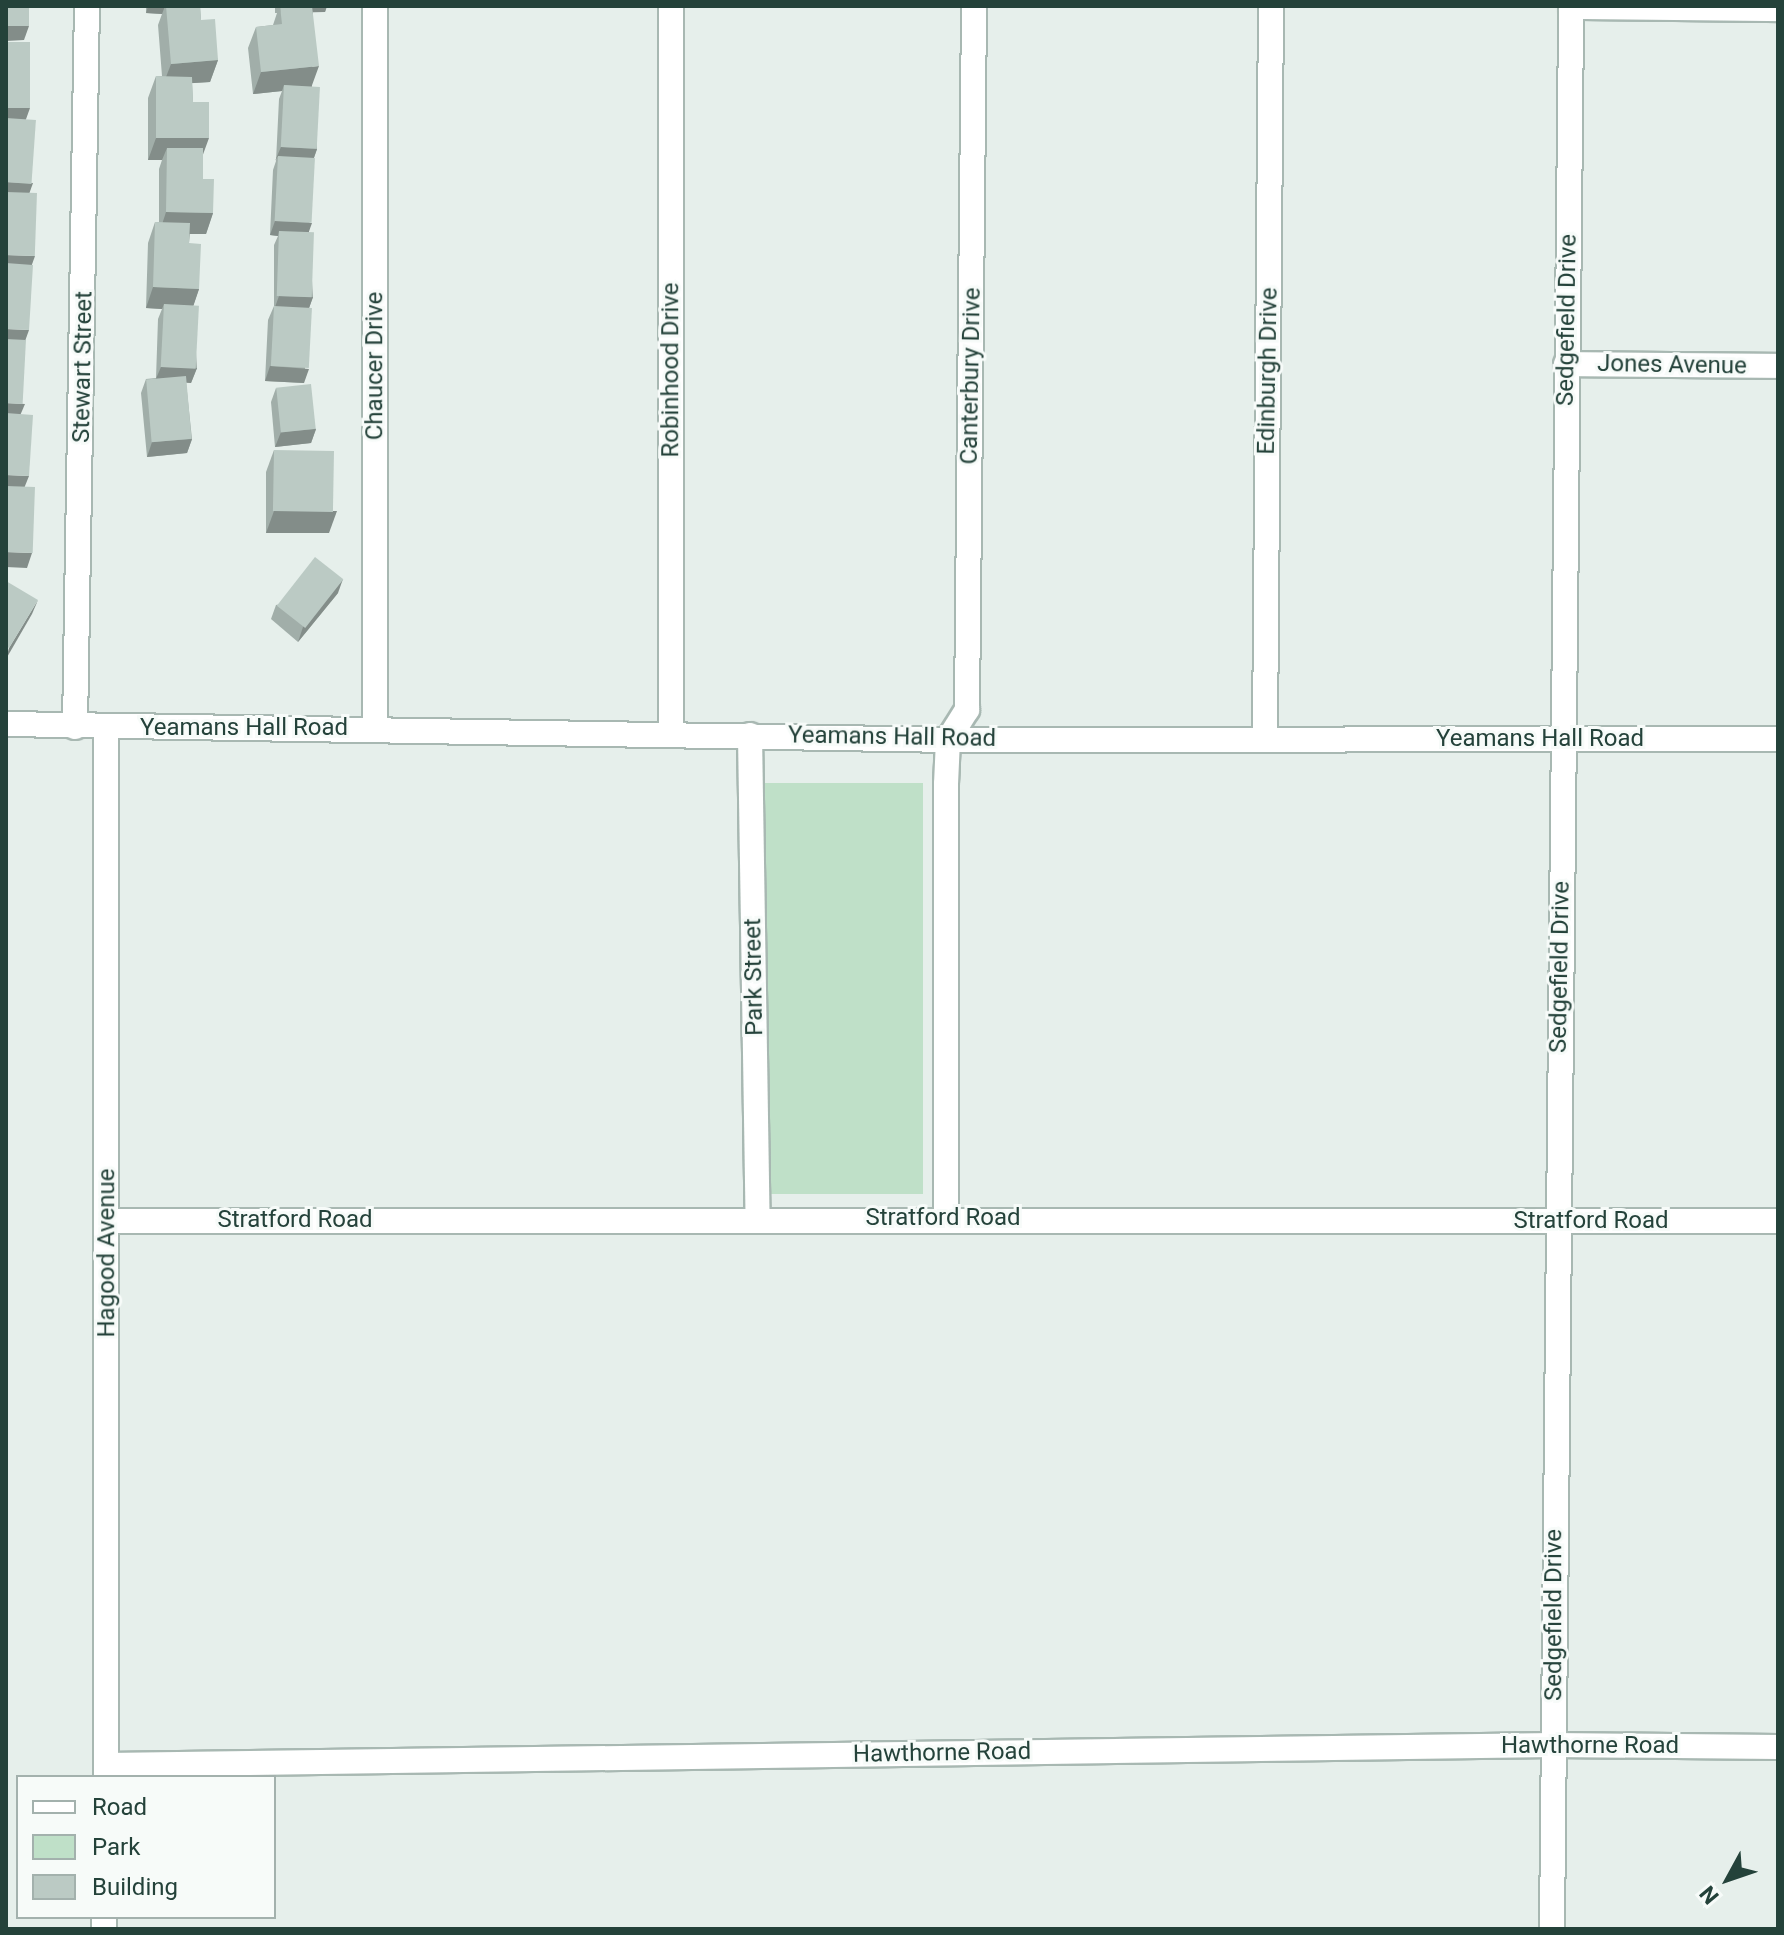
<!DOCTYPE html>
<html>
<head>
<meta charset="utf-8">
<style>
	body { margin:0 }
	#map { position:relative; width:1784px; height:1935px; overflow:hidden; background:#e6efeb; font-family:Roboto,sans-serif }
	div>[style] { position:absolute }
	.green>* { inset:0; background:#bfe0c8; transform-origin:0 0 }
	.roads { filter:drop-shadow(2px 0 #a8b8b2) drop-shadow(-2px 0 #a8b8b2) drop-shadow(0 2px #a8b8b2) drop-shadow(0 -2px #a8b8b2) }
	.street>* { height:24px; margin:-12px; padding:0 12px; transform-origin:12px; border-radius:12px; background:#fff }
	.secondary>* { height:24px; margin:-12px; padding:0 12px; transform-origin:12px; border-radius:12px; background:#fff }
	.wall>* { inset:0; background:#a1aea9 }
	.shaded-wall>* { inset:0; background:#838d89 }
	.building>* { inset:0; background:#bbcac4; transform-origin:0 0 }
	span { translate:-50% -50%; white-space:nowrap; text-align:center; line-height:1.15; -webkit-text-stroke:6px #f7fbf9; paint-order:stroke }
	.street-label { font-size:24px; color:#24423a }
	.frame { position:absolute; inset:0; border:8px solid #24423a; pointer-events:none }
	.legend { position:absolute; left:16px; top:1775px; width:260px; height:144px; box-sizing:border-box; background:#f7fbf9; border:2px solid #a3b1ad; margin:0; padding:10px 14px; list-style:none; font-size:24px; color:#24423a }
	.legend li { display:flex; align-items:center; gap:16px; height:40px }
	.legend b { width:40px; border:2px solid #a3b1ad }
	.north { position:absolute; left:1688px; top:1839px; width:80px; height:80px; -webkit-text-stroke:6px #f7fbf9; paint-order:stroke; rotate:230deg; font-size:22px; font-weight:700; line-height:32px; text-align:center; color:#24423a }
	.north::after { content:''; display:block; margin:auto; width:28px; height:36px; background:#24423a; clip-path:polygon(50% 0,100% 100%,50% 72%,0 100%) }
</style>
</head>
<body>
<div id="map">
	<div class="green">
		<i style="left:760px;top:783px;width:163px;height:411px"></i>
	</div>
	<div class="roads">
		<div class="street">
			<i style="left:375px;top:6px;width:721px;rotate:90deg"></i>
			<i style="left:671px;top:6px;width:728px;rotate:90deg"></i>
			<i style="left:1571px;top:7px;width:207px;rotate:0.6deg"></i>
			<i style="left:1566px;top:364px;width:212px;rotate:0.5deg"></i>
			<i style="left:75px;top:727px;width:721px;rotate:-89.05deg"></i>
			<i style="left:106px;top:728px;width:1049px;rotate:90deg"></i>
			<i style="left:750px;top:735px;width:484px;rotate:89.1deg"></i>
			<i style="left:1265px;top:736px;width:730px;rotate:-89.53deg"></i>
			<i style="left:946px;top:1218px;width:434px;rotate:-90deg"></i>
			<i style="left:946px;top:784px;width:44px;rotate:-87.4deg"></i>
			<i style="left:948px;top:740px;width:36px;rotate:-58deg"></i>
			<i style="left:967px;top:710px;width:704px;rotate:-89.43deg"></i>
			<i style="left:107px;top:1221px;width:1671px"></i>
			<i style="left:107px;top:1765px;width:1447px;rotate:-0.79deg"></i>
			<i style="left:1554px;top:1745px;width:224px;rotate:0.5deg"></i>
			<i style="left:104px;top:1929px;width:12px;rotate:-90deg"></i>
			<i style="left:1552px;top:1929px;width:1923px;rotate:-89.43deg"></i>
		</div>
		<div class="secondary">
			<i style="left:6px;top:724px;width:942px;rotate:0.97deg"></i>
			<i style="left:948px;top:740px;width:830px;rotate:-0.07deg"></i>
		</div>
	</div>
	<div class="wall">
		<i style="clip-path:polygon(146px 6px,200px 6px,201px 20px,218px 60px,210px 82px,192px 83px,193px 102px,203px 156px,203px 179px,213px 213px,206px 234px,190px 234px,189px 243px,199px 289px,193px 306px,197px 368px,191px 383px,186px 382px,192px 439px,187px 453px,147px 457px,141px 393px,146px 379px,156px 378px,158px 319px,162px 309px,146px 308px,148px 243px,155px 222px,159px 222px,159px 169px,162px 160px,148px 160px,148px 98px,156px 76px,162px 76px,158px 25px,162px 14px,146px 13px)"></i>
		<i style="clip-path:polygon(275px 6px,327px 6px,325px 12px,313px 12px,312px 86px,317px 149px,314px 158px,309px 231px,313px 297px,309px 308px,304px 383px,265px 381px,268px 320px,274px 306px,274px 245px,278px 236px,270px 235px,273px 170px,276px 161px,279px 99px,282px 91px,253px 94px,248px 48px,256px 27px,273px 25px,277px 13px,275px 13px)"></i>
		<i style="clip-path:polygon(276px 388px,316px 429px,311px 443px,275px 447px,271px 402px)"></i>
		<i style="clip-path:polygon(274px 450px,329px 533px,266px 533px,266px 472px)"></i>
		<i style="clip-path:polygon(338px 593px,298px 642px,271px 619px,276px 605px)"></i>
	</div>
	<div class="shaded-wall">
		<i style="clip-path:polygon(148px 6px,165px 6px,162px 14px,146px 13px)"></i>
		<i style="clip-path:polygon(280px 6px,327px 6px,325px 12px,281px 13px)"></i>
		<i style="clip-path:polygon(6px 26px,29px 26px,24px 40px,6px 41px)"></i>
		<i style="clip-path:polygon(218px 60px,210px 82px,163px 85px,171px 64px)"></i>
		<i style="clip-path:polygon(319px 66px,311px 88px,284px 85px,282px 91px,253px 94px,261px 72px)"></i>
		<i style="clip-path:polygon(6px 108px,30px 108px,25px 122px,6px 122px)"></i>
		<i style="clip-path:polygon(156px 138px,209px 138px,201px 160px,167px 148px,162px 160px,148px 160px)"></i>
		<i style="clip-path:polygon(281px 147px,317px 149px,312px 163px,278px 156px,275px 161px)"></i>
		<i style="clip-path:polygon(6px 182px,33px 183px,28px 197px,6px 196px)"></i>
		<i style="clip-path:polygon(166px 212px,213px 213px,206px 234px,159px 234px)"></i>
		<i style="clip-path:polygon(275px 221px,312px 223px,307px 237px,279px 231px,278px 236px,270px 235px)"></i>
		<i style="clip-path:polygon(6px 255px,35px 256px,30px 270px,6px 269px)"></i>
		<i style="clip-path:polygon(153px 287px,199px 289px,192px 310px,164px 304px,162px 309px,146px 308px)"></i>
		<i style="clip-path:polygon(279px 296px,313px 297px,308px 311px,274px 310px)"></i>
		<i style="clip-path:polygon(6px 329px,29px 330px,24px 344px,6px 343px)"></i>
		<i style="clip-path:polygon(270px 366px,309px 369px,304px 383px,265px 381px)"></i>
		<i style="clip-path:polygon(161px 367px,197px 368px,191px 383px,155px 381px)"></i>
		<i style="clip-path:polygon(6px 403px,25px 404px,19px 418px,6px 417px)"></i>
		<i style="clip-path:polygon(316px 429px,311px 443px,275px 447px,281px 432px)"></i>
		<i style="clip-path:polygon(192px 439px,187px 453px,147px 457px,152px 442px)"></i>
		<i style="clip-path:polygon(6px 475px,29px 476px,23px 491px,6px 489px)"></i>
		<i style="clip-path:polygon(274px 511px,337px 511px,329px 533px,266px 533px)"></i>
		<i style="clip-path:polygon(6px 552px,32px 553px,27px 568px,6px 567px)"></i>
		<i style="clip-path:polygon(343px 579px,338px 593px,298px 642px,303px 627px)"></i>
		<i style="clip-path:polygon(38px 600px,32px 614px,6px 659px,9px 648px)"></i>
	</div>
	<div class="building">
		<i style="left:6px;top:6px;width:23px;height:20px"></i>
		<i style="clip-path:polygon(166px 6px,200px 6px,201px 20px,215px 19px,218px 60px,171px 64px)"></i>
		<i style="clip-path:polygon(280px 6px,312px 6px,319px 66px,261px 72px,256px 27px,282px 24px)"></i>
		<i style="left:6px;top:42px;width:24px;height:66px"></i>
		<i style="clip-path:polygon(156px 76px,192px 77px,193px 102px,209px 102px,209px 138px,156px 138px)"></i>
		<i style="left:284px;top:85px;width:36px;height:62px;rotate:3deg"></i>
		<i style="left:6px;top:118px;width:30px;height:64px;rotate:4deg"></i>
		<i style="clip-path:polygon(167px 148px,203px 148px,203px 179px,214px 179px,213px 213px,166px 212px)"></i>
		<i style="left:278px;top:156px;width:37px;height:65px;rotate:3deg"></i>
		<i style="left:6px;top:192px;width:31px;height:63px;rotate:2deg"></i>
		<i style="clip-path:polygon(155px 222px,190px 223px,189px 243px,201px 244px,199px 289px,153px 287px)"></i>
		<i style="left:279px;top:231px;width:35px;height:65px;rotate:2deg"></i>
		<i style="clip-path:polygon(6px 263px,33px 265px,29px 330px,6px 329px)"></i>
		<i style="left:164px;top:304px;width:35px;height:63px;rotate:3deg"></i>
		<i style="left:274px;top:306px;width:38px;height:60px;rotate:3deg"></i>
		<i style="left:6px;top:339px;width:20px;height:64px;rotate:3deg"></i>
		<i style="left:186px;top:376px;width:63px;height:40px;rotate:85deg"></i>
		<i style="left:311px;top:384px;width:45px;height:35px;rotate:84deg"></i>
		<i style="clip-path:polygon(6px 413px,33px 415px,29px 476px,6px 475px)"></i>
		<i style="left:274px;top:450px;width:60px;height:61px;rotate:1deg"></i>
		<i style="left:6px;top:486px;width:29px;height:66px;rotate:2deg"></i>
		<i style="left:315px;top:557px;width:36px;height:62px;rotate:38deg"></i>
		<i style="clip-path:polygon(6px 581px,38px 600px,9px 648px,6px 646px)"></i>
	</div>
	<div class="street-label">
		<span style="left:1567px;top:320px;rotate:-89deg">Sedgefield Drive</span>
		<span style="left:1672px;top:365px;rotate:1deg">Jones Avenue</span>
		<span style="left:375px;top:366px;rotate:-90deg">Chaucer Drive</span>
		<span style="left:83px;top:367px;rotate:-89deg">Stewart Street</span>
		<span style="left:671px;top:370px;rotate:-90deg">Robinhood Drive</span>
		<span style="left:1268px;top:371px;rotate:-89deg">Edinburgh Drive</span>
		<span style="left:971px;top:376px;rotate:-89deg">Canterbury Drive</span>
		<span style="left:244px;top:728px">Yeamans Hall Road</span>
		<span style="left:892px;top:737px;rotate:1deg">Yeamans Hall Road</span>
		<span style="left:1540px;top:739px">Yeamans Hall Road</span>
		<span style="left:1560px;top:967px;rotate:-89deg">Sedgefield Drive</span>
		<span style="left:754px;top:977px;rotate:-91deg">Park Street</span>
		<span style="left:943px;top:1218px">Stratford Road</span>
		<span style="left:295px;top:1220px">Stratford Road</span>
		<span style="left:1591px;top:1221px">Stratford Road</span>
		<span style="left:107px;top:1253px;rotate:-90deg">Hagood Avenue</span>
		<span style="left:1554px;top:1615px;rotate:-90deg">Sedgefield Drive</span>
		<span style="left:1590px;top:1746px">Hawthorne Road</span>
		<span style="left:942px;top:1753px;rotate:-1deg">Hawthorne Road</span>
	</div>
	<div class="frame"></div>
	<ul class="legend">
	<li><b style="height:10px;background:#fff"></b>Road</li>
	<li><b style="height:22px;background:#bfe0c8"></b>Park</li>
	<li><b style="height:22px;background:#bbcac4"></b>Building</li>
	</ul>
	<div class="north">N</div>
</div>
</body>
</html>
